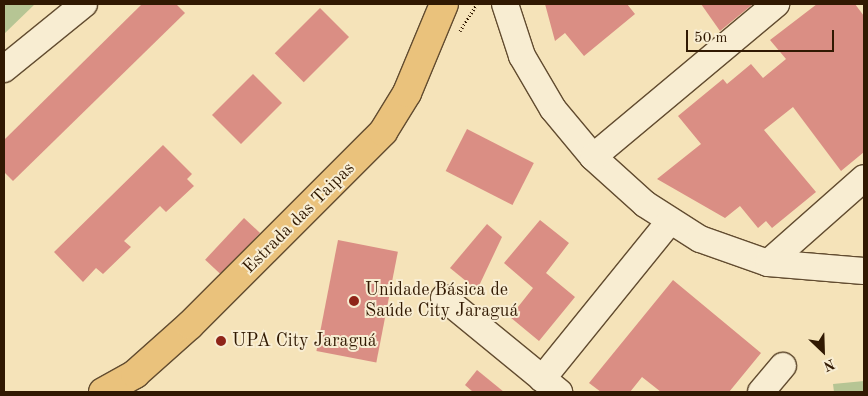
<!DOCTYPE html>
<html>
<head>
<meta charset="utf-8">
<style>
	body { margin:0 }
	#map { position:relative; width:868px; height:396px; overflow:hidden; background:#f5e3b9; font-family:"Old Standard TT",serif }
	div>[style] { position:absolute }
	.green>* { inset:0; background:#b6c594 }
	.building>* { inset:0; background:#da8e84; transform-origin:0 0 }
	.path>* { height:3px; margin-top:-1.5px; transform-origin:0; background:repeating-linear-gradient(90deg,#311902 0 1px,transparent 0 3.5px) }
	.roads { filter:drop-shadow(1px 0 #624c30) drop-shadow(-1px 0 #624c30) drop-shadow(0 1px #624c30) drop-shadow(0 -1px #624c30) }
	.minor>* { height:26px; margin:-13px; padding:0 13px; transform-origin:13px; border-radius:13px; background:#f8edd2 }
	.major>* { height:28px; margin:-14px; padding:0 14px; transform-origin:14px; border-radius:14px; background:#eac27c }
	.dots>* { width:14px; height:14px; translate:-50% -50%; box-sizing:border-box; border:2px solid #f8edd2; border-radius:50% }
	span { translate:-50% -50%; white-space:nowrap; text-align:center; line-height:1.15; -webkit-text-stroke:4px #f8edd2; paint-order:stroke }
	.street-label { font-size:18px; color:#311902 }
	.poi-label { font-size:18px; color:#311902 }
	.left { translate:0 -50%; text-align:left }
	.frame { position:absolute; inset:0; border:5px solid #311902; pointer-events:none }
	.north { position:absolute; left:798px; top:326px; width:50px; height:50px; -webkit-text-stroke:4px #f8edd2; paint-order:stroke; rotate:156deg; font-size:14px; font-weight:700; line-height:20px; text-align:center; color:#311902 }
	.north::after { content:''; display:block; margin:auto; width:18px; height:22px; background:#311902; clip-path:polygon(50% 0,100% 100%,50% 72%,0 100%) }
	.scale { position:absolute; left:686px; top:30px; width:148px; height:22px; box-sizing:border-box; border:2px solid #311902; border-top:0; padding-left:6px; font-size:15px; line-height:18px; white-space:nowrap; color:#311902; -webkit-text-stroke:4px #f8edd2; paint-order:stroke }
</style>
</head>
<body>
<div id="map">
	<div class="green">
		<i style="clip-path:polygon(4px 4px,35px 4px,4px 34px)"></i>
		<i style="clip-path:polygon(864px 381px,864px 392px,834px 392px,833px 384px)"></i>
	</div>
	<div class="building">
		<i style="clip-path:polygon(142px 4px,176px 4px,185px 13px,13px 181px,4px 172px,4px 140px)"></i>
		<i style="clip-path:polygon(545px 4px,627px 4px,635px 14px,584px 56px,565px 33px,555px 41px)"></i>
		<i style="clip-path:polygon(701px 4px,753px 4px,720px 31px)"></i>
		<i style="clip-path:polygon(817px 4px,855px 4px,864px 16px,864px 152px,841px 171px,793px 107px,764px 130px,816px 192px,772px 228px,766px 221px,758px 228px,740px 206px,725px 218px,657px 179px,701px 144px,678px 116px,723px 79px,727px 84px,751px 64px,763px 78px,786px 59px,770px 40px)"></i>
		<i style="left:320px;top:8px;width:41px;height:64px;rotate:45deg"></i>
		<i style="left:253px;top:74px;width:41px;height:58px;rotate:45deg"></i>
		<i style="left:467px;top:129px;width:75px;height:47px;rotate:27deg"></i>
		<i style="clip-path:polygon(163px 145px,192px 174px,187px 179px,194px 186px,166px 212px,160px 206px,124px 241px,131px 247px,103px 274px,96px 268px,83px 282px,54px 252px)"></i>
		<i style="left:244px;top:218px;width:22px;height:57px;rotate:43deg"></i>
		<i style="clip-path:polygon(540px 220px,569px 243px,546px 273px,575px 297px,539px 341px,510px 317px,533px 288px,504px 263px)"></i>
		<i style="clip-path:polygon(487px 224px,502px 237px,477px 290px,450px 268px)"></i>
		<i style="left:338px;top:240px;width:61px;height:113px;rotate:11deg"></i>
		<i style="clip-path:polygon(673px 280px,761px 353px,729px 392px,661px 392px,642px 377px,630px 392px,601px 392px,589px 383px)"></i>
		<i style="clip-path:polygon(477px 370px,504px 392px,473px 392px,465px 385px)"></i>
	</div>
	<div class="path">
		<i style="left:460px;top:31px;width:32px;rotate:-58deg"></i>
	</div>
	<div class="roads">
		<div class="minor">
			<i style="left:505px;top:4px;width:55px;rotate:71.9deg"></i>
			<i style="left:522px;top:56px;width:61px;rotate:59.7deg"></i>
			<i style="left:553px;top:109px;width:62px;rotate:50.2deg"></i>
			<i style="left:593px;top:157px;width:70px;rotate:42.1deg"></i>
			<i style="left:645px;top:204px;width:65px;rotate:32.5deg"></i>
			<i style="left:700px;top:239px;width:72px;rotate:19.4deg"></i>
			<i style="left:768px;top:263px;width:96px;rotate:4.8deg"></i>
			<i style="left:4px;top:69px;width:103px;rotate:-39.1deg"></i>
			<i style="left:593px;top:157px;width:239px;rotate:-39.9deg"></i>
			<i style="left:768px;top:263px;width:128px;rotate:-41.5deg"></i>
			<i style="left:444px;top:298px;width:149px;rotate:39.3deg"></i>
			<i style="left:542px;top:379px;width:202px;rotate:-51deg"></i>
			<i style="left:761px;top:392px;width:34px;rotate:-50deg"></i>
		</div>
		<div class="major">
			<i style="left:103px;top:392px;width:37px;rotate:-29deg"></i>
			<i style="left:135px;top:374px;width:74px;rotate:-41.7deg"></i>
			<i style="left:190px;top:325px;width:273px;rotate:-45deg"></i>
			<i style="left:383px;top:132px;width:46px;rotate:-58.4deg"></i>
			<i style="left:407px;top:93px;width:96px;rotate:-67.4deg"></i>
		</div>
	</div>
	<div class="dots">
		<i style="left:354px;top:301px;background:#8f2418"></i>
		<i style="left:221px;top:341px;background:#8f2418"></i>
	</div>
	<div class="street-label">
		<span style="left:299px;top:218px;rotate:-45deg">Estrada das Taipas</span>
	</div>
	<div class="poi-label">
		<span class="left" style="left:365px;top:301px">Unidade Básica de<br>Saúde City Jaraguá</span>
		<span class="left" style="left:232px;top:341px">UPA City Jaraguá</span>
	</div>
	<div class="frame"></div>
	<div class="north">N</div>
	<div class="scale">50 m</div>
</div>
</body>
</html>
